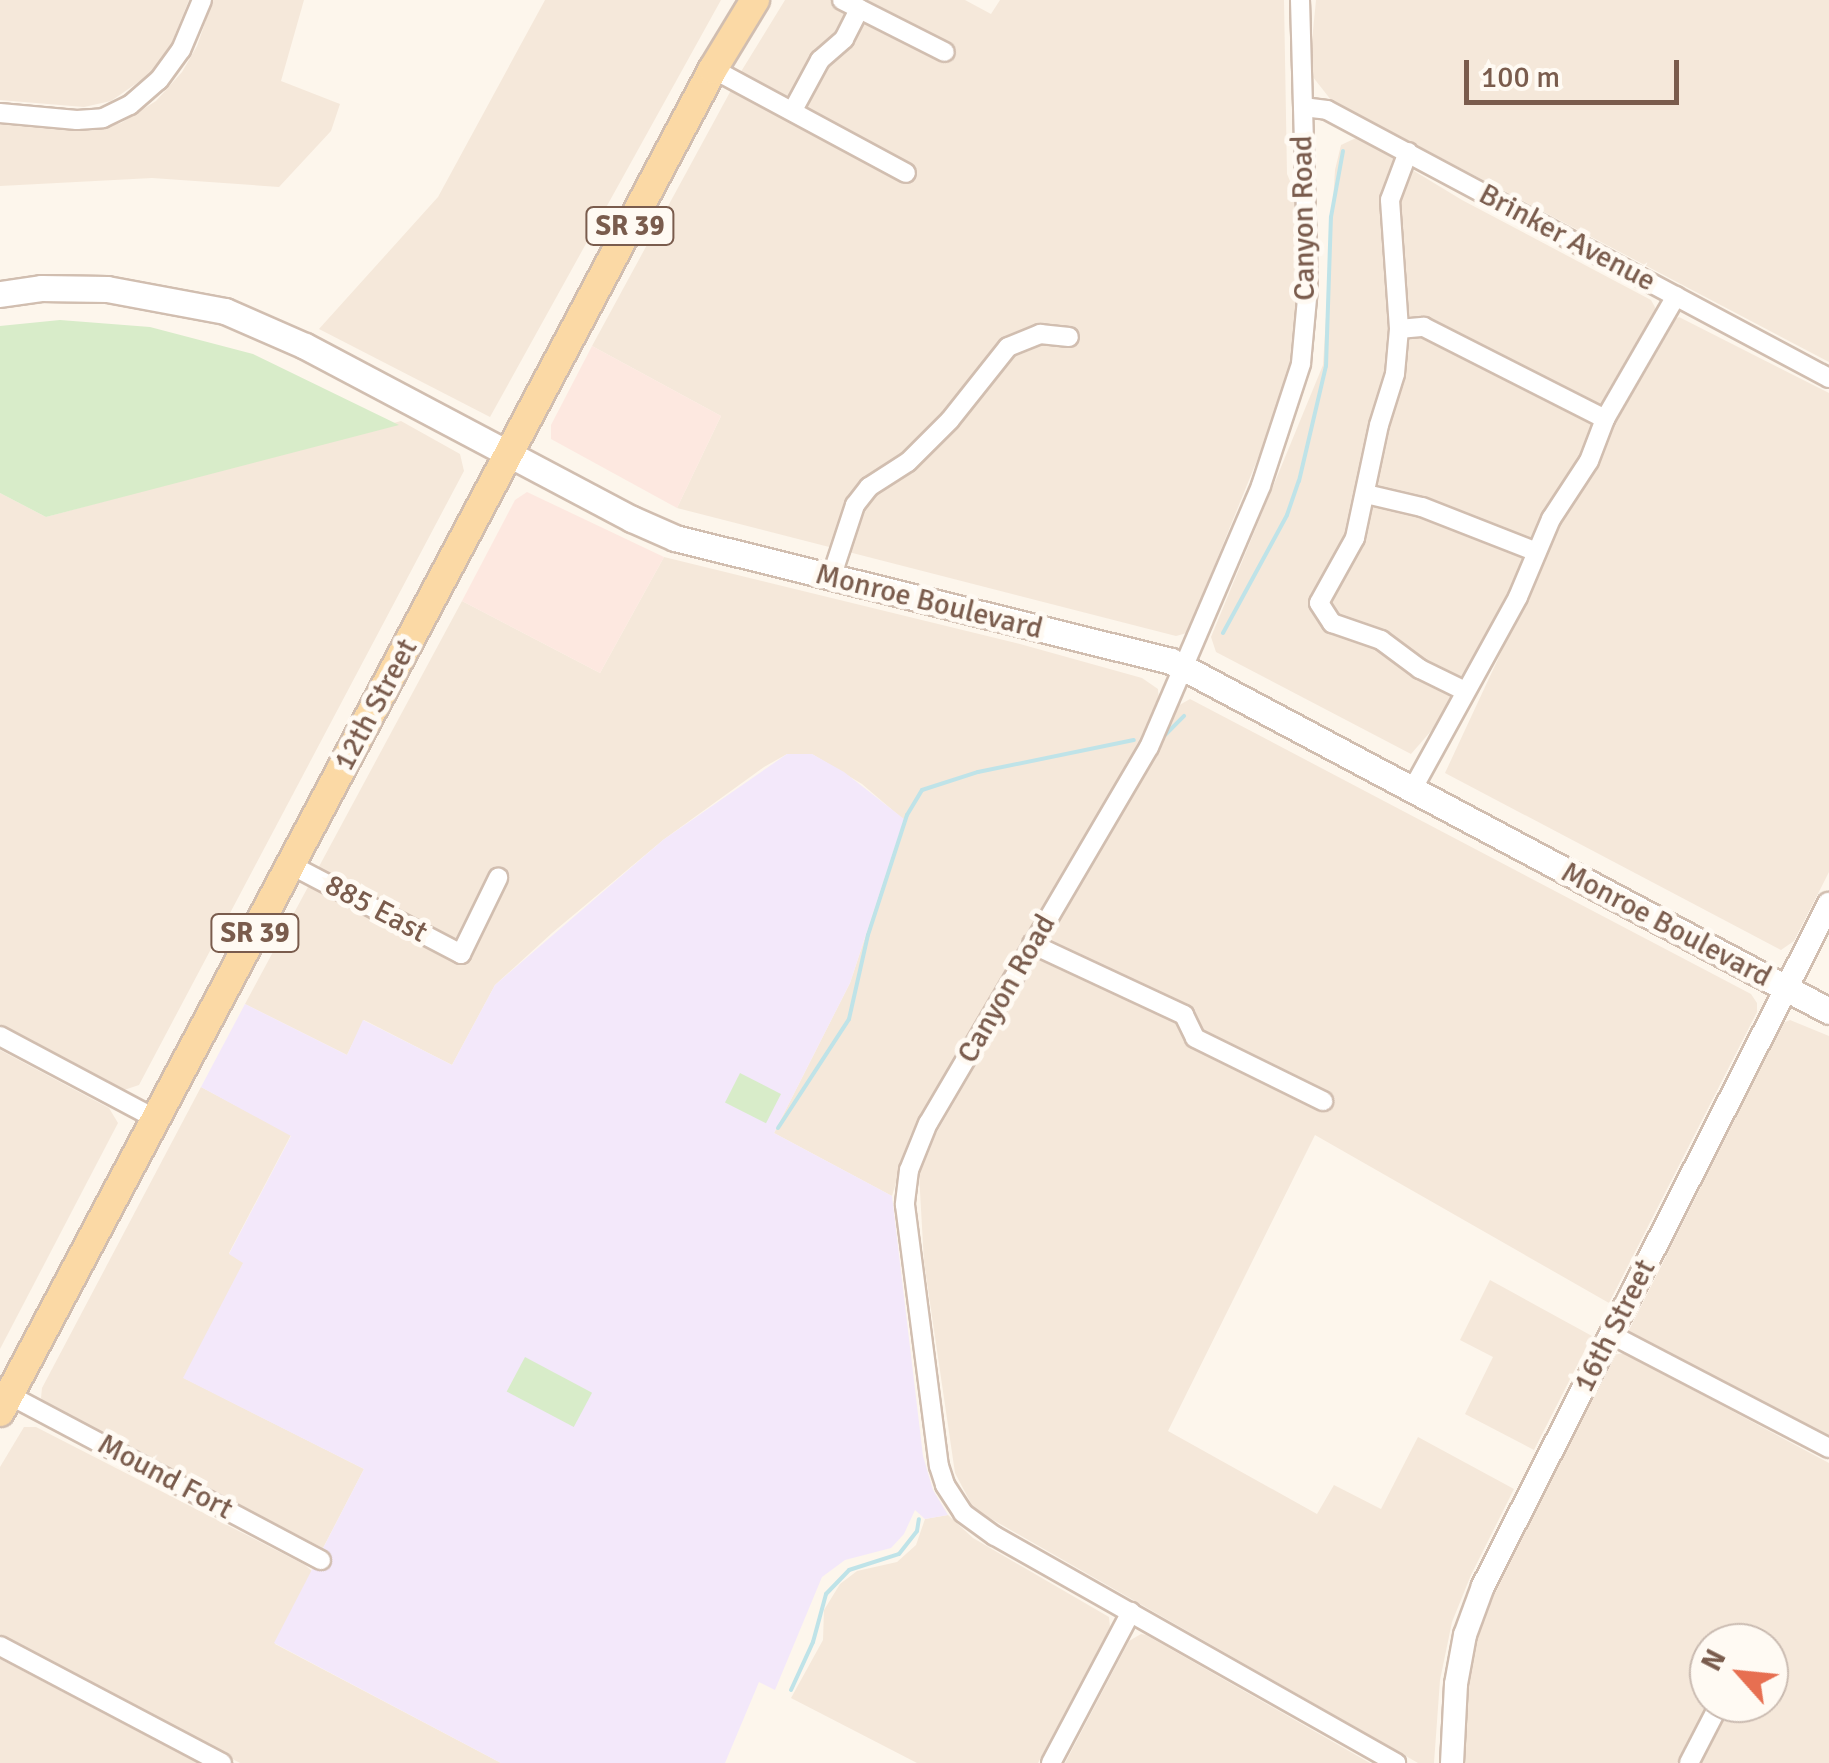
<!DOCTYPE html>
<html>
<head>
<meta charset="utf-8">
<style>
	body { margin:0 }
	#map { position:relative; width:1829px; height:1763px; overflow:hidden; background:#fdf6ec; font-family:Signika,sans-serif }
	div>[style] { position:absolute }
	.residential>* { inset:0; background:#f5e8da }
	.commercial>* { inset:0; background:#fde8e0 }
	.education>* { inset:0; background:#f3e8fa }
	.green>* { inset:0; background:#d8ecc9; transform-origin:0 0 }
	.stream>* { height:4px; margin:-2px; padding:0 2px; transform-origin:2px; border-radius:2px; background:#bfe3e8 }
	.roads { filter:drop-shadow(2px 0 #d1beb0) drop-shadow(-2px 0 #d1beb0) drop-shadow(0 2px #d1beb0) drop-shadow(0 -2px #d1beb0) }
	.minor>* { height:18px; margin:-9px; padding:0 9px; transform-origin:9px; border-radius:9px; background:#fff }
	.tertiary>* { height:22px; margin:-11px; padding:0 11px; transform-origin:11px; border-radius:11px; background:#fff }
	.secondary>* { height:25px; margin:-12.5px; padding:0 12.5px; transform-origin:12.5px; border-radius:12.5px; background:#fff }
	.primary>* { height:28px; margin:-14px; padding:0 14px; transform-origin:14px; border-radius:14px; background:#fbd9a5 }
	span { translate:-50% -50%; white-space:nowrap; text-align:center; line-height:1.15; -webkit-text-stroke:10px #fffaf3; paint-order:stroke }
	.shield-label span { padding:2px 8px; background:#fffaf3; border:2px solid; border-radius:8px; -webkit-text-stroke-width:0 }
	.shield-label { font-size:28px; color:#7a5c4d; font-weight:700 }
	.street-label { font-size:30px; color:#7a5c4d }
	.north { position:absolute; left:1689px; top:1623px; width:100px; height:100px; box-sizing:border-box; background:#fffaf3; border:2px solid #cabbb1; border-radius:50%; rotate:297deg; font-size:28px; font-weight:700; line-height:40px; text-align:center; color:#7a5c4d }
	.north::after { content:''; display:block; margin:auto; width:35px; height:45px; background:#e76f51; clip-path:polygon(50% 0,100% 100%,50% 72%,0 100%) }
	.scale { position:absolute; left:1464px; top:60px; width:215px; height:45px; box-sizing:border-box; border:5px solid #7a5c4d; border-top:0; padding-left:12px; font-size:30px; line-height:35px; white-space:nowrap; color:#7a5c4d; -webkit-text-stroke:8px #fffaf3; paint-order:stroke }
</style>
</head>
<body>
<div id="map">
	<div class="residential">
		<i style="clip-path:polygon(0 0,189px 0,169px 49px,150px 74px,111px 101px,84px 107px,0 100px)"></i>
		<i style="clip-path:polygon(213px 0,304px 0,281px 81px,340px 104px,331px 131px,279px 187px,152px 178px,0 186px,0 123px,90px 131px,121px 123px,156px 101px,182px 72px,197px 46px)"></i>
		<i style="clip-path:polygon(545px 0,721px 0,490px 417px,319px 329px,438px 197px)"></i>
		<i style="clip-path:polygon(785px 0,965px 0,991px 14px,1000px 0,1284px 0,1287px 174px,1299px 202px,1300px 324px,1292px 367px,1275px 416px,1187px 633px,1176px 636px,677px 508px,721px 416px,592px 346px,742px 70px)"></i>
		<i style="clip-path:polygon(1316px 0,1829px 0,1829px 362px,1331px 100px,1309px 72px)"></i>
		<i style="clip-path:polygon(1358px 137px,1462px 200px,1651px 300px,1656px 309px,1606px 399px,1575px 467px,1546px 510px,1502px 610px,1452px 707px,1411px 754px,1216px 652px,1211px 637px,1323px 365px,1335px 170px,1341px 145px)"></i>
		<i style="clip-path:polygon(1679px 317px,1829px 393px,1829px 872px,1794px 941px,1781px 950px,1445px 773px,1563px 519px,1591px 476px,1621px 409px,1672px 321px)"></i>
		<i style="clip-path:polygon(401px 421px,460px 454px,464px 471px,139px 1085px,121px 1091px,0 1027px,0 493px,46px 517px)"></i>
		<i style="clip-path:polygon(664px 557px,1020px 644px,1142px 678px,1158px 689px,1159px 701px,1137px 751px,910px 1136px,892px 1196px,774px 1133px,850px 983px,904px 820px,862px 784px,812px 754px,787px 754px,764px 767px,663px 840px,552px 933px,495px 985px,452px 1065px,364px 1020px,347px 1055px,245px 1004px,462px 601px,600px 673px)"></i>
		<i style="clip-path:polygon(1190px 699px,1751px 994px,1757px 1003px,1757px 1012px,1609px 1303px,1315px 1135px,1168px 1431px,1317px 1514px,1334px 1485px,1381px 1509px,1418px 1437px,1514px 1489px,1471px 1575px,1452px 1622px,1440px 1680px,1434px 1763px,1418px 1763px,974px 1509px,955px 1473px,924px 1262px,919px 1174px,923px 1156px,1129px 801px,1176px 707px)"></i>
		<i style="clip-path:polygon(1790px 1020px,1829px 1036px,1829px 1439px,1630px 1338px,1628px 1332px,1783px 1023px)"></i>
		<i style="clip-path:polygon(0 1050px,109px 1108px,118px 1123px,0 1349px)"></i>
		<i style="clip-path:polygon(201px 1087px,291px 1135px,229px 1253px,244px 1262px,184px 1378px,364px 1469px,323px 1548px,46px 1406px,41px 1398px,42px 1388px)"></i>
		<i style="clip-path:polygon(1490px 1280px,1592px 1336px,1534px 1450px,1465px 1414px,1493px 1357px,1460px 1340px)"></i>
		<i style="clip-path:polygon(1624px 1353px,1829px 1463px,1829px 1763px,1699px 1763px,1727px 1712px,1747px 1703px,1769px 1703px,1769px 1643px,1709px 1643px,1704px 1683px,1709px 1703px,1677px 1763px,1464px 1763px,1469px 1670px,1482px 1618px,1613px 1355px)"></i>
		<i style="clip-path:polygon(24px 1427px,36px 1427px,305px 1565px,312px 1571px,275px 1644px,501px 1763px,240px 1763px,0 1638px,0 1467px)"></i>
		<i style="clip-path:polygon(948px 1515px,973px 1538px,1109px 1617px,1110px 1627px,1038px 1763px,917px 1763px,791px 1698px,823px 1640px,824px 1610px,840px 1584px,857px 1571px,897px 1562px,916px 1545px,925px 1519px)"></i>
		<i style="clip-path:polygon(1141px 1634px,1146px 1635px,1370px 1763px,1065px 1763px,1129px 1641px)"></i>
		<i style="clip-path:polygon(0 1659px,198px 1763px,0 1763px)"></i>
	</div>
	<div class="commercial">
		<i style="clip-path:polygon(592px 346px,721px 416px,677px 508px,551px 439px,551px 425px)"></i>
		<i style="clip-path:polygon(527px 492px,664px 557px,600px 673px,462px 601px,515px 500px)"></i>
	</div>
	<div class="education">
		<i style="clip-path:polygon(787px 754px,812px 754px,844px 772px,904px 819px,850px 983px,774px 1133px,892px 1196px,923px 1456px,933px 1490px,948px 1515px,925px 1519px,915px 1510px,904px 1534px,891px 1548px,845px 1560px,822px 1577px,775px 1690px,759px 1682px,725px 1763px,501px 1763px,274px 1643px,364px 1469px,183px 1378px,243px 1263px,229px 1254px,291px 1136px,201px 1087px,245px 1004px,347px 1055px,363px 1020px,452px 1065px,495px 985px,663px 840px)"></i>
	</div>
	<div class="green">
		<i style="clip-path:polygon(60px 320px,150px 327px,253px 354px,399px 425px,46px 517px,0 493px,0 326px)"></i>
		<i style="left:740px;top:1073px;width:46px;height:33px;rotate:27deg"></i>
		<i style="left:525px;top:1357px;width:76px;height:39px;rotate:28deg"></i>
	</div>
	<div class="stream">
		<i style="left:1223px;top:633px;width:134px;rotate:-61.5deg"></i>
		<i style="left:1287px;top:515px;width:36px;rotate:-71deg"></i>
		<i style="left:1299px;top:481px;width:118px;rotate:-76.8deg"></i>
		<i style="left:1326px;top:366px;width:149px;rotate:-88.1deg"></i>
		<i style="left:1331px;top:217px;width:67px;rotate:-79.7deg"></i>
		<i style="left:1165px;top:735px;width:27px;rotate:-45deg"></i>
		<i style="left:778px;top:1128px;width:130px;rotate:-56.9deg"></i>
		<i style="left:849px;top:1019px;width:86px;rotate:-77.3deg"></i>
		<i style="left:868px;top:935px;width:126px;rotate:-72deg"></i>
		<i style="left:907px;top:815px;width:29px;rotate:-59deg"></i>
		<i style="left:922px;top:790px;width:59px;rotate:-17.8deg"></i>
		<i style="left:978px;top:772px;width:159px;rotate:-11.6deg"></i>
		<i style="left:791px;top:1690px;width:53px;rotate:-65.4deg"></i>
		<i style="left:813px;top:1642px;width:50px;rotate:-74.8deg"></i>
		<i style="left:826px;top:1594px;width:33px;rotate:-46deg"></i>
		<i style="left:849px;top:1570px;width:52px;rotate:-17.7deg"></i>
		<i style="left:899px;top:1554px;width:29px;rotate:-52deg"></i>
		<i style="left:917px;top:1531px;width:12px;rotate:-81deg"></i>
	</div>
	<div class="roads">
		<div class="minor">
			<i style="left:842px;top:0;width:115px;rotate:26.8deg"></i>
			<i style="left:1300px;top:0;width:288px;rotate:88.4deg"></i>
			<i style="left:1308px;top:288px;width:76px;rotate:95.3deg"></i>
			<i style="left:1301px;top:364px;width:128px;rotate:108.2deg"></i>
			<i style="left:1261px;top:486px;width:284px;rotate:113.2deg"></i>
			<i style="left:1149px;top:747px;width:436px;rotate:120.4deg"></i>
			<i style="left:928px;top:1123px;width:51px;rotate:112deg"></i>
			<i style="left:909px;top:1170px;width:35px;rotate:97deg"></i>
			<i style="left:905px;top:1205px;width:263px;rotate:82.6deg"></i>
			<i style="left:939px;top:1466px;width:20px;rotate:72deg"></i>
			<i style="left:945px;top:1485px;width:33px;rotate:57deg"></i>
			<i style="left:963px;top:1513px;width:39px;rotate:36deg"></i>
			<i style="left:995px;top:1536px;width:461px;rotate:29.5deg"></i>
			<i style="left:713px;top:69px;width:219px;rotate:28.3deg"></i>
			<i style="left:1303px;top:107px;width:24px;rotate:7deg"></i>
			<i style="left:1327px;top:110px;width:569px;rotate:28.1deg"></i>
			<i style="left:793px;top:110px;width:57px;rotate:-61.6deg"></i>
			<i style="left:820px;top:60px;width:32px;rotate:-41deg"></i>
			<i style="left:844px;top:39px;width:34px;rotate:-63deg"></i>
			<i style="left:0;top:113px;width:77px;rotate:5.2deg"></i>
			<i style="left:77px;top:120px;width:26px;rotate:-4deg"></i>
			<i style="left:103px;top:118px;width:30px;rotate:-26deg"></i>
			<i style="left:130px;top:105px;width:38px;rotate:-41deg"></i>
			<i style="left:159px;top:80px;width:37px;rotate:-54deg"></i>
			<i style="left:181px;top:50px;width:54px;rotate:-67.2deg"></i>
			<i style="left:1408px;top:152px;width:51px;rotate:110.6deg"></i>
			<i style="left:1390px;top:200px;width:129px;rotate:86deg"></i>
			<i style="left:1399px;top:329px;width:45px;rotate:95.1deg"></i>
			<i style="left:1395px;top:374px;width:53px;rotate:107.4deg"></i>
			<i style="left:1379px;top:425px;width:116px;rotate:102deg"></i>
			<i style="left:1355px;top:538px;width:74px;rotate:119deg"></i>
			<i style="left:1319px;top:603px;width:24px;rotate:57deg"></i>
			<i style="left:1332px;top:623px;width:52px;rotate:19.1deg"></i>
			<i style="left:1381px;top:640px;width:49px;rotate:36.6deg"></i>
			<i style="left:1420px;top:669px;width:50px;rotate:26.1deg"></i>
			<i style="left:1399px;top:329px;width:25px;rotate:-5deg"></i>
			<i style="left:1424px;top:327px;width:203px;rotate:26.9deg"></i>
			<i style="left:1366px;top:494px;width:57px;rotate:13.1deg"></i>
			<i style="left:1422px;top:507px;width:123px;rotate:21.4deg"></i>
			<i style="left:831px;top:578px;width:77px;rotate:-71.8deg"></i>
			<i style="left:855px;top:505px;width:23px;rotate:-52deg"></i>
			<i style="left:869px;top:487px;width:46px;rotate:-32.7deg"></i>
			<i style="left:908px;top:462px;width:59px;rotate:-45deg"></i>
			<i style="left:950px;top:420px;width:93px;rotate:-51.5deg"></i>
			<i style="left:1008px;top:347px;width:35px;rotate:-22deg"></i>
			<i style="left:1040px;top:334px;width:29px;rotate:6deg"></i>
			<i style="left:1412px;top:790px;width:220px;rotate:-61.2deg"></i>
			<i style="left:1518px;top:597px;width:85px;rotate:-67.1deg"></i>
			<i style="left:1551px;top:519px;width:69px;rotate:-56.8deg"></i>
			<i style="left:1589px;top:461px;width:45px;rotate:-69.1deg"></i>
			<i style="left:1605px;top:419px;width:142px;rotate:-60deg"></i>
			<i style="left:291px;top:865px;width:192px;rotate:27.6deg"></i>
			<i style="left:461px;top:954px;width:85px;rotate:-64deg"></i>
			<i style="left:1032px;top:944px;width:168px;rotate:25deg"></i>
			<i style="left:1184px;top:1015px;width:25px;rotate:64deg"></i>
			<i style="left:1195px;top:1038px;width:143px;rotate:26.2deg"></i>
			<i style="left:0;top:1036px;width:177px;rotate:28deg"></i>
			<i style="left:1610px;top:1334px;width:247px;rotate:27.5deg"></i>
			<i style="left:9px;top:1395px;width:353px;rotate:27.9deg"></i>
			<i style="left:0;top:1646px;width:251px;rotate:27.8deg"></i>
			<i style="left:1051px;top:1763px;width:171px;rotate:-62.1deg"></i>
			<i style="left:1689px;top:1763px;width:68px;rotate:-62.7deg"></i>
		</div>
		<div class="tertiary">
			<i style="left:1452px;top:1763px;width:79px;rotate:-87.1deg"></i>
			<i style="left:1456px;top:1684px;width:50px;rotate:-79.6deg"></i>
			<i style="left:1465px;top:1635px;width:52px;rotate:-69.8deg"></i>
			<i style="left:1483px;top:1586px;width:765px;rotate:-63.1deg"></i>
		</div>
		<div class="secondary">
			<i style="left:0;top:294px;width:41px;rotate:-8.3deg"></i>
			<i style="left:41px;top:288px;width:66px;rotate:0.9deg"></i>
			<i style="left:107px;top:289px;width:120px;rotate:10.6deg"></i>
			<i style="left:225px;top:311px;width:87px;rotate:23.6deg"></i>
			<i style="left:305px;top:346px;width:370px;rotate:27.9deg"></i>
			<i style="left:632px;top:519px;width:47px;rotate:23.8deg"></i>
			<i style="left:675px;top:538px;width:511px;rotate:13.93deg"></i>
			<i style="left:1171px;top:661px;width:745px;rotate:28.01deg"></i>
		</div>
		<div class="primary">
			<i style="left:0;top:1412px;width:1521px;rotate:-62.04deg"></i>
			<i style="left:713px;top:69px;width:81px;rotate:-58.7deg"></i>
		</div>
	</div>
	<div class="shield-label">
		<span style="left:630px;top:226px">SR 39</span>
		<span style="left:255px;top:933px">SR 39</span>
	</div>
	<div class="street-label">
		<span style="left:1304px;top:218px;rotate:-91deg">Canyon Road</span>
		<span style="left:1567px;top:238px;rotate:28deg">Brinker Avenue</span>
		<span style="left:929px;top:602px;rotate:14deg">Monroe Boulevard</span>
		<span style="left:376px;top:705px;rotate:-62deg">12th Street</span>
		<span style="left:376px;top:909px;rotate:28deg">885 East</span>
		<span style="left:1666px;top:925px;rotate:28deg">Monroe Boulevard</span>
		<span style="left:1007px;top:989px;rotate:-60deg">Canyon Road</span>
		<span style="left:1615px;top:1326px;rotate:-63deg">16th Street</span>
		<span style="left:165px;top:1477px;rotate:28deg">Mound Fort</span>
	</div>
	<div class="north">N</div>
	<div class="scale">100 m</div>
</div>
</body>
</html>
